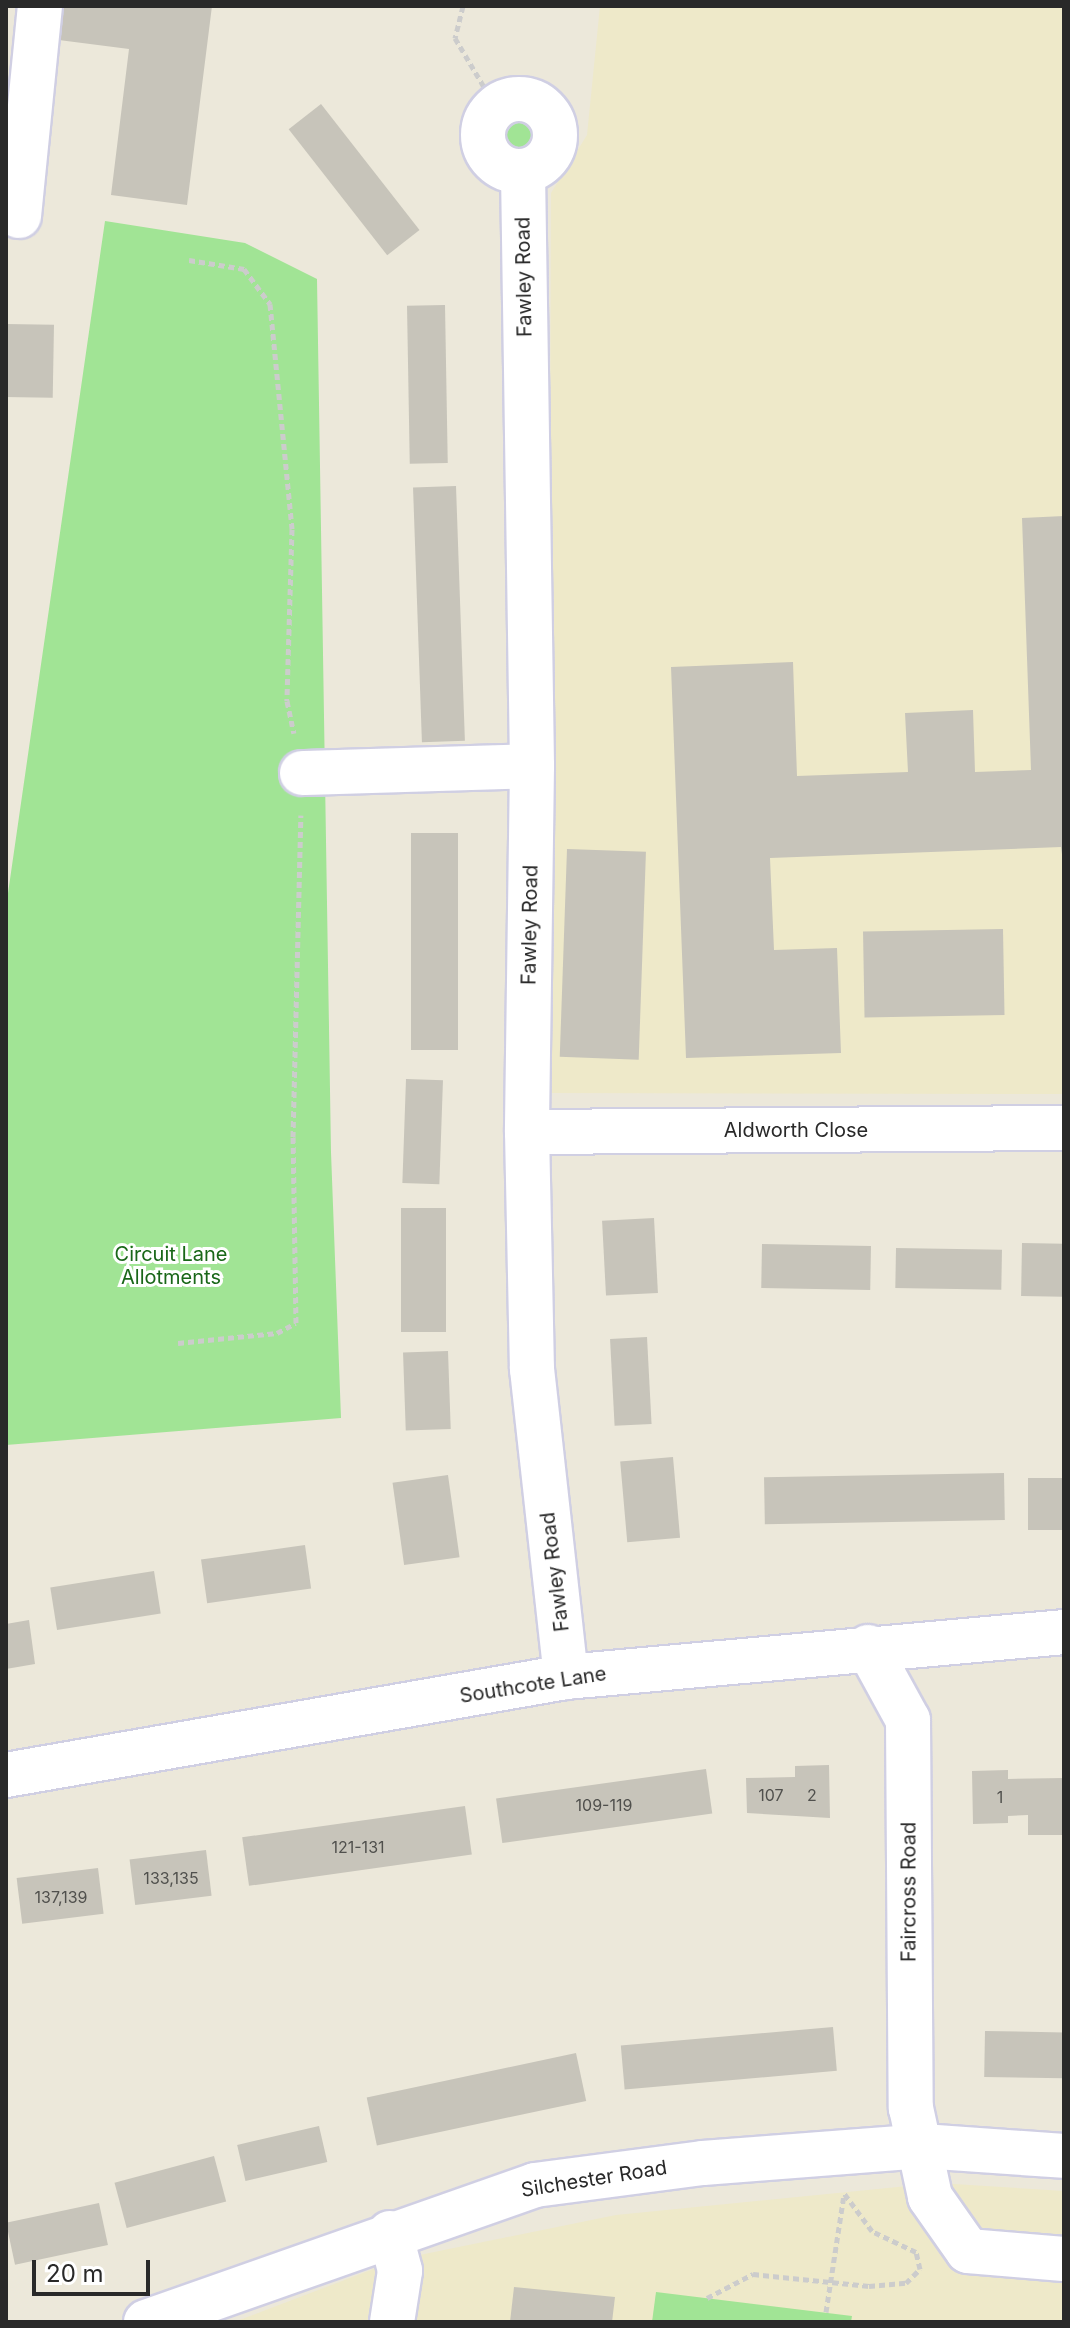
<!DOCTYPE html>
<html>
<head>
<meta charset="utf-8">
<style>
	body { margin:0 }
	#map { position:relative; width:1070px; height:2328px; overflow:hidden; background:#ece8da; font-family:Inter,sans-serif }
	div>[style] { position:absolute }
	.education>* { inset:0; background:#eee9c9 }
	.green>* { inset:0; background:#a1e495 }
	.round { border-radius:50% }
	.building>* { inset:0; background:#c7c4ba; transform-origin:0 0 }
	.path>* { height:5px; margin-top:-2.5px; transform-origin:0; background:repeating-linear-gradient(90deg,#ccc 0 6px,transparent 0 10px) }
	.roads { filter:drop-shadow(2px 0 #d0cfe3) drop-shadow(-2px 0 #d0cfe3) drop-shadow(0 2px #d0cfe3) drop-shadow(0 -2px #d0cfe3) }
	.minor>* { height:44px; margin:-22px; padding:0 22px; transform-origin:22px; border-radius:22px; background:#fff }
	.minor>.ring { margin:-22px; padding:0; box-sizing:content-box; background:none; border:44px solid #fff; border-radius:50% }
	span { translate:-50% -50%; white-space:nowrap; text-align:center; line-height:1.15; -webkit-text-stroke:6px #fff; paint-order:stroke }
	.number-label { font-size:16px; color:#50504d }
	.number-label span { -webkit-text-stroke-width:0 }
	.street-label { font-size:20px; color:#292929 }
	.park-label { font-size:20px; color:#196718 }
	.frame { position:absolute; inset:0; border:8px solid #292929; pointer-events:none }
	.scale { position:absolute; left:32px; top:2260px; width:118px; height:36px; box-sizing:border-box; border:4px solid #292929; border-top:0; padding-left:10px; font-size:24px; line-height:28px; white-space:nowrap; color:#292929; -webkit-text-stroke:6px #fff; paint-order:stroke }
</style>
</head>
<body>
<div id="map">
	<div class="education">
		<i style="clip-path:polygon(600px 6px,1064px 6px,1064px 1094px,548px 1093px,551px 193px,587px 135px)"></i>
		<i style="clip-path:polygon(938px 2183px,1064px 2191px,1064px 2322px,234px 2322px,400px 2259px,616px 2215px)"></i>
	</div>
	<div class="green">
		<i class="round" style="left:495px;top:112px;width:48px;height:48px"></i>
		<i style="clip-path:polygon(105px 221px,245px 243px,317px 279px,331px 1152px,341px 1418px,6px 1445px,6px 907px)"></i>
		<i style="clip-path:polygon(656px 2292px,852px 2316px,851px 2322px,652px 2322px)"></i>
	</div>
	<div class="building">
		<i style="clip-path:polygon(56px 6px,212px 6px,187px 205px,111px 195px,129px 49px,51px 39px)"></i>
		<i style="left:321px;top:104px;width:160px;height:41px;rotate:52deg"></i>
		<i style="left:445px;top:305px;width:158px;height:38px;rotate:89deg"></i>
		<i style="left:6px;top:324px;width:48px;height:73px;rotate:1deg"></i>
		<i style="left:456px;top:486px;width:255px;height:43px;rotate:88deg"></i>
		<i style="clip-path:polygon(1064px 516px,1064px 869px,1061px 847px,770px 858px,774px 950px,837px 948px,841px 1053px,686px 1058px,671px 667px,793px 662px,797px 776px,908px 772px,905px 713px,973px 710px,975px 772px,1031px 770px,1022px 518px)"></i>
		<i style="left:411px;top:833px;width:47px;height:217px"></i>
		<i style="left:567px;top:849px;width:79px;height:208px;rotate:2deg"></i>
		<i style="left:1003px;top:929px;width:86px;height:140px;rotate:89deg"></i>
		<i style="left:406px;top:1079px;width:37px;height:104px;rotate:2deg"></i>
		<i style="left:401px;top:1208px;width:45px;height:124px"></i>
		<i style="left:654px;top:1218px;width:75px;height:52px;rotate:87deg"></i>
		<i style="left:1022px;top:1243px;width:42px;height:53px;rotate:1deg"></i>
		<i style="left:762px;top:1244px;width:109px;height:44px;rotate:1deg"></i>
		<i style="left:896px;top:1248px;width:106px;height:40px;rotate:1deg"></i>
		<i style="left:647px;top:1337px;width:87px;height:37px;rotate:87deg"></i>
		<i style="left:448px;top:1351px;width:78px;height:45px;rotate:88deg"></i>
		<i style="left:673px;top:1457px;width:81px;height:53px;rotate:85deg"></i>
		<i style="left:1004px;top:1473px;width:47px;height:240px;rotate:89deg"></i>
		<i style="left:448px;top:1475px;width:83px;height:56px;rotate:82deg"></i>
		<i style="left:1028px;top:1478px;width:36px;height:52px"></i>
		<i style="left:305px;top:1545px;width:44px;height:105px;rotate:82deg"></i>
		<i style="left:154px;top:1571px;width:43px;height:105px;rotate:81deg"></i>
		<i style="clip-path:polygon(29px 1620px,35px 1664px,6px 1669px,6px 1624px)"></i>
		<i style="clip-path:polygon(829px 1765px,830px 1818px,747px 1813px,746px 1778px,795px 1777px,795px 1766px)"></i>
		<i style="left:706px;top:1769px;width:45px;height:212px;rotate:82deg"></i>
		<i style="clip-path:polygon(1008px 1770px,1008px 1779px,1064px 1778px,1064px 1835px,1028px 1835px,1028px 1815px,1008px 1816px,1008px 1823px,973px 1824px,972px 1771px)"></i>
		<i style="left:465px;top:1806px;width:49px;height:225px;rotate:82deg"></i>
		<i style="left:206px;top:1850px;width:46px;height:77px;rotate:83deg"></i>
		<i style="left:98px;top:1868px;width:46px;height:82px;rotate:83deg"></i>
		<i style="left:833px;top:2027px;width:44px;height:213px;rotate:85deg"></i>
		<i style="left:985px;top:2031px;width:79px;height:46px;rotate:1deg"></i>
		<i style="left:576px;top:2053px;width:49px;height:214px;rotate:78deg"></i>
		<i style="left:319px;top:2126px;width:37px;height:84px;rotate:77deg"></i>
		<i style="left:214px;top:2156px;width:47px;height:103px;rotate:75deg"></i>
		<i style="left:99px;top:2203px;width:43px;height:95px;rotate:78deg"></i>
		<i style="clip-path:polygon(514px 2287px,615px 2297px,612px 2322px,510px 2322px)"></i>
	</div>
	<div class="path">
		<i style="left:463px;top:6px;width:33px;rotate:104deg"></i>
		<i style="left:455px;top:38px;width:80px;rotate:59.3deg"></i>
		<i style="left:189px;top:260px;width:56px;rotate:9.3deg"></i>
		<i style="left:244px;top:269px;width:44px;rotate:53.4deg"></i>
		<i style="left:270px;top:304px;width:226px;rotate:84.4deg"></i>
		<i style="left:292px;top:529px;width:172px;rotate:91.7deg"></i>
		<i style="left:287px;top:701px;width:33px;rotate:78deg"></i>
		<i style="left:178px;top:1343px;width:100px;rotate:-5.8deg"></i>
		<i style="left:277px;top:1333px;width:21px;rotate:-28deg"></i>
		<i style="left:296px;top:1323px;width:186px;rotate:-90.9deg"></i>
		<i style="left:293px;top:1137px;width:322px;rotate:-88.6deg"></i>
		<i style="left:707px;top:2298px;width:52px;rotate:-27.6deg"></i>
		<i style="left:753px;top:2274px;width:117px;rotate:5.9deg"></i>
		<i style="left:869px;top:2286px;width:37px;rotate:-5deg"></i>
		<i style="left:906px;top:2283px;width:20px;rotate:-45deg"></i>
		<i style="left:920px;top:2269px;width:17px;rotate:-103deg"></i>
		<i style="left:916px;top:2252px;width:49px;rotate:-154.5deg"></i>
		<i style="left:872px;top:2231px;width:47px;rotate:-126.4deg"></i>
		<i style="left:826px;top:2312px;width:119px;rotate:-81.3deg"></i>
	</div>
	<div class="roads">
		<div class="minor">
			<i class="ring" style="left:483px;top:99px;width:28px;height:28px"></i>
			<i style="left:523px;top:172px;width:594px;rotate:89.13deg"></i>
			<i style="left:532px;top:766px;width:366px;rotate:90.8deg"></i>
			<i style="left:527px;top:1132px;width:237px;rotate:88.8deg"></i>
			<i style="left:532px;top:1369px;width:310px;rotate:83.7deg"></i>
			<i style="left:19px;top:216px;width:211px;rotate:-84.3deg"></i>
			<i style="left:302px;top:773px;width:230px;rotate:-1.7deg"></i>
			<i style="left:527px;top:1132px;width:537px;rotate:-0.43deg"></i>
			<i style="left:868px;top:1647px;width:83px;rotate:61.3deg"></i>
			<i style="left:908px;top:1720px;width:388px;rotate:89.6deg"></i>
			<i style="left:911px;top:2108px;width:91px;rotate:77.9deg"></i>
			<i style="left:930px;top:2197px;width:66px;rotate:54.9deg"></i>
			<i style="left:968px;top:2251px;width:96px;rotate:4.8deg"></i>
			<i style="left:6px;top:1775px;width:569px;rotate:-9.93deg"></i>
			<i style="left:566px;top:1677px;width:500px;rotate:-5.16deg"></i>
			<i style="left:390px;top:2233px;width:39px;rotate:75deg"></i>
			<i style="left:400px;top:2271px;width:52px;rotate:98.9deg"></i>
			<i style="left:146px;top:2322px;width:412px;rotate:-19.4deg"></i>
			<i style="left:535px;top:2185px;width:169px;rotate:-7.5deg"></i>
			<i style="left:703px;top:2163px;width:220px;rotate:-4.4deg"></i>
			<i style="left:922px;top:2146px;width:142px;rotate:4deg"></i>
		</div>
	</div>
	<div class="number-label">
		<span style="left:771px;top:1795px">107</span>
		<span style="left:812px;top:1795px">2</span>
		<span style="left:1000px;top:1797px">1</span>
		<span style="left:604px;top:1805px">109-119</span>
		<span style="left:358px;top:1847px">121-131</span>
		<span style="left:171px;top:1878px">133,135</span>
		<span style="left:61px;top:1897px">137,139</span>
	</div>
	<div class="street-label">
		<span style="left:524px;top:277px;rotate:-91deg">Fawley Road</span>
		<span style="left:530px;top:925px;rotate:-89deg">Fawley Road</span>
		<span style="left:796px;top:1130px">Aldworth Close</span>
		<span style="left:555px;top:1572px;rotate:-97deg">Fawley Road</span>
		<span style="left:533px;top:1685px;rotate:-9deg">Southcote Lane</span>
		<span style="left:909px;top:1892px;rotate:-90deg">Faircross Road</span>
		<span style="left:594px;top:2179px;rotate:-9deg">Silchester Road</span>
	</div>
	<div class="park-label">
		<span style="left:171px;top:1266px">Circuit Lane<br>Allotments</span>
	</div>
	<div class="frame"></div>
	<div class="scale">20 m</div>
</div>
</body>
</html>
